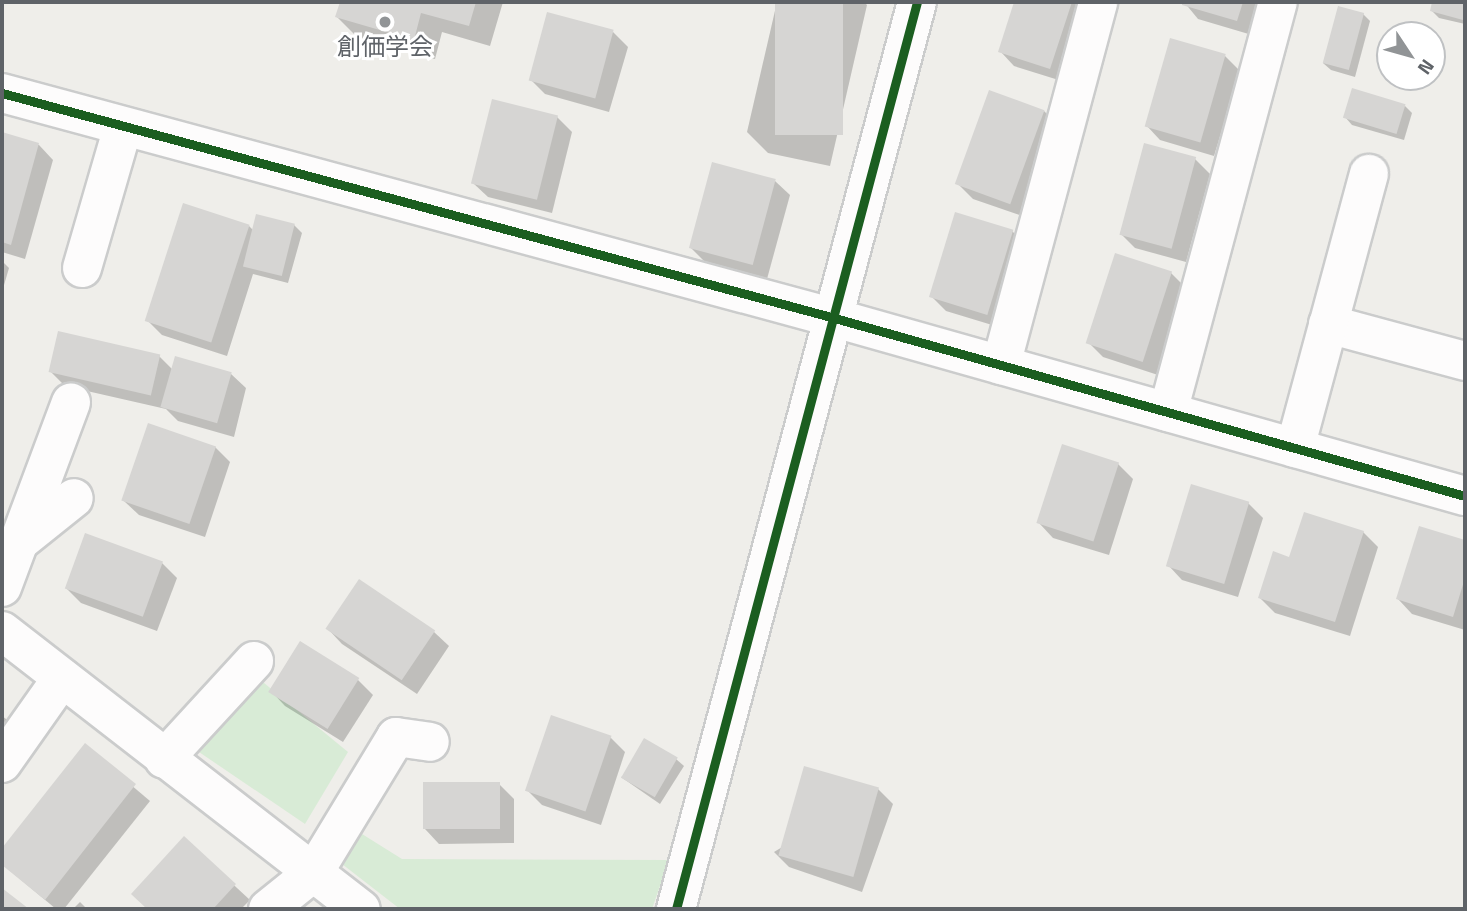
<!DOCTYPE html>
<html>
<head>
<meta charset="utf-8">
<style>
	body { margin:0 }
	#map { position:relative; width:1467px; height:911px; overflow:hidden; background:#efeeea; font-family:"Titillium Web","Noto Sans JP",sans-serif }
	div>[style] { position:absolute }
	.green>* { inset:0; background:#d8ebd6 }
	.shadow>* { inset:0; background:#0003 }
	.building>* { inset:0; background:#d6d5d3; transform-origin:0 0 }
	.roads { filter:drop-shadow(2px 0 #cbcccc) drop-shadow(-2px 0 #cbcccc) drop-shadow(0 2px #cbcccc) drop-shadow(0 -2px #cbcccc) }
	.minor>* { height:38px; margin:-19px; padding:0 19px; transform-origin:19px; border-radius:19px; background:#fdfcfc }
	.cycleway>* { height:9px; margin:-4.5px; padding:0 4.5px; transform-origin:4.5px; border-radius:4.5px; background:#1b5e20 }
	.dots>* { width:19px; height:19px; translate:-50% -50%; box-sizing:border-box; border:4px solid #fff; border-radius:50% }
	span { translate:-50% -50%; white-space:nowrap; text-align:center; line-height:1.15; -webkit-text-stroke:6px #fff; paint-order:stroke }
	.poi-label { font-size:24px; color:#5f6368 }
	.frame { position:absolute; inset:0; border:4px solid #5f6368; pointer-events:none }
	.north { position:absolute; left:1376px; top:21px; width:70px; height:70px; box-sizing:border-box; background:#fff; border:2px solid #bfc1c3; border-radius:50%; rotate:126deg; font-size:19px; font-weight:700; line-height:28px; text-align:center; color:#5f6368 }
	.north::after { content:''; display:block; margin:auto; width:24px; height:32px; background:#919496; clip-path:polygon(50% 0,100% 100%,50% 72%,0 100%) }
</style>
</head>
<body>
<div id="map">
	<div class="green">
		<i style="clip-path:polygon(258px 678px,348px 752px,305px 824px,199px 752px)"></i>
		<i style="clip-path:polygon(354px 829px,402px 859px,669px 860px,652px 909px,400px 909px,342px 864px)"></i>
	</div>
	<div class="shadow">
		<i style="clip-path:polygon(342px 2px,503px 2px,490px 46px,442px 32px,435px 59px,358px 38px,337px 17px)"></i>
		<i style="clip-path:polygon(777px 2px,864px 2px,867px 5px,830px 166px,768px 153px,747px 132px)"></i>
		<i style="clip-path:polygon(1016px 2px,1074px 2px,1087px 15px,1065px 82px,1014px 66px,1000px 51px)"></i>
		<i style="clip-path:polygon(1184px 2px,1262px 2px,1252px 35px,1198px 19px)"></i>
		<i style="clip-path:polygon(1434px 2px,1465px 2px,1465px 24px,1439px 18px,1431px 10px)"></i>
		<i style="clip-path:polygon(1363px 14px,1370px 21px,1355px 77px,1331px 70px,1323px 63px)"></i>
		<i style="clip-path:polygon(613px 32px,628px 47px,609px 112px,545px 94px,530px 79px)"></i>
		<i style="clip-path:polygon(1225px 56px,1240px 71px,1214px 156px,1160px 140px,1146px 125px)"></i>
		<i style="clip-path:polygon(1405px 106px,1412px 113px,1404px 140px,1352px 125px,1345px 117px)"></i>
		<i style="clip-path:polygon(1044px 111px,1059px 126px,1028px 218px,973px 199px,959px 185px)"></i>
		<i style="clip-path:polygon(557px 117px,572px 132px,552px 213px,488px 197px,473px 183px)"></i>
		<i style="clip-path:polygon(2px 134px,39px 145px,53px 160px,25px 259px,2px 252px)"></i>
		<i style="clip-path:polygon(1195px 159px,1210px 174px,1186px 262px,1135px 248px,1120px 233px)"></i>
		<i style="clip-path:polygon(775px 181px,790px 195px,767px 279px,705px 262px,691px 248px)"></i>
		<i style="clip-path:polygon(294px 225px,302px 233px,288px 283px,253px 274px,227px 356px,162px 335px,147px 320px,249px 226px,254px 231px)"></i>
		<i style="clip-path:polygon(1012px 231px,1027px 246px,1002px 328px,946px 311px,931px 296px)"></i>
		<i style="clip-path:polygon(2px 261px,9px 268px,2px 292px)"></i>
		<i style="clip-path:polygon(1171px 273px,1186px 288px,1158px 375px,1103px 357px,1088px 342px)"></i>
		<i style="clip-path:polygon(159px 356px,173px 370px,231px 374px,246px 388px,234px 437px,178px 421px,166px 409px,65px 386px,50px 371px)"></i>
		<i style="clip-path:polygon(215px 447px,230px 462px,205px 537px,139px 515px,124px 501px)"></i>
		<i style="clip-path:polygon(1118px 464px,1133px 479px,1109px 555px,1053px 538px,1039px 523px)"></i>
		<i style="clip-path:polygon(1248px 503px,1263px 518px,1238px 597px,1182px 580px,1168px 565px)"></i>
		<i style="clip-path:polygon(1420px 528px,1465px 542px,1465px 630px,1412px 614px,1398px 599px)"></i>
		<i style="clip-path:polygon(1363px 532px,1378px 547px,1350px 636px,1275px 613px,1260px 598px)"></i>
		<i style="clip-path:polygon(162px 563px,177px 578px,157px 631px,81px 603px,66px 588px)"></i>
		<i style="clip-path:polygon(360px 581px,434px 632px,449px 646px,417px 694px,342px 644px,328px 629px)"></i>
		<i style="clip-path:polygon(301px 643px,358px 680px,373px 695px,343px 742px,285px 706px,271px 691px)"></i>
		<i style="clip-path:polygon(2px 716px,10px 722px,2px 767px)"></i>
		<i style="clip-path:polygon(610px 737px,625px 752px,601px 825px,542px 805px,527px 790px)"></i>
		<i style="clip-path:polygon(85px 746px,150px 801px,64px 909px,56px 909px,2px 864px,2px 851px)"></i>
		<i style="clip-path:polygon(676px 759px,684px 766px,660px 804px,621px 777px)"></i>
		<i style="clip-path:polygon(499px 784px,514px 799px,514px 843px,439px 844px,425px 829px)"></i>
		<i style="clip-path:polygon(878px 789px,893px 804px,862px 892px,789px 867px,774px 852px)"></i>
		<i style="clip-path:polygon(184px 839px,250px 900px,241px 909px,148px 909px,133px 894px)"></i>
		<i style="clip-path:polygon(80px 902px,87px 909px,73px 909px)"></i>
	</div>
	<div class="building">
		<i style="clip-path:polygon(340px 2px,476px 2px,469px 26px,421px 13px,414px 40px,335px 17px)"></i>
		<i style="left:775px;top:2px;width:68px;height:133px"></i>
		<i style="clip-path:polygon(1014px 2px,1072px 2px,1050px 69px,998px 52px)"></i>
		<i style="clip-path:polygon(1182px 2px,1243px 2px,1237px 21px,1182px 5px)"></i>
		<i style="clip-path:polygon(1432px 2px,1465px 2px,1463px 20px,1430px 11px)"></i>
		<i style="left:1338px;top:6px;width:27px;height:59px;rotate:15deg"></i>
		<i style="left:547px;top:12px;width:69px;height:71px;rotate:15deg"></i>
		<i style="left:1170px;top:38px;width:58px;height:92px;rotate:16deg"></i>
		<i style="left:1352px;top:88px;width:56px;height:31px;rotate:17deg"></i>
		<i style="left:989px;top:90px;width:59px;height:100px;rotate:20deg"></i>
		<i style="left:492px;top:99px;width:68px;height:87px;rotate:14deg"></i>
		<i style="clip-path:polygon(2px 132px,39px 143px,11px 245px,2px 242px)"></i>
		<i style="left:1144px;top:143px;width:54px;height:95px;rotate:15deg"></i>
		<i style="left:712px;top:162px;width:66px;height:89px;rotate:15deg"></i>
		<i style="left:183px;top:203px;width:70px;height:124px;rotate:18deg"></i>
		<i style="left:955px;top:212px;width:61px;height:89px;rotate:17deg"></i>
		<i style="left:256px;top:214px;width:40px;height:54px;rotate:14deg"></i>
		<i style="left:1115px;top:253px;width:60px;height:95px;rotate:18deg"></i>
		<i style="left:58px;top:331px;width:105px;height:42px;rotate:13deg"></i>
		<i style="left:175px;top:356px;width:59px;height:53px;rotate:16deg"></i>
		<i style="left:148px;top:423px;width:72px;height:82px;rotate:19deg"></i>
		<i style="left:1062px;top:444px;width:60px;height:83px;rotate:18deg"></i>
		<i style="left:1191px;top:484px;width:61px;height:86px;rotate:17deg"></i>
		<i style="clip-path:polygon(1304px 512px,1364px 531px,1335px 622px,1258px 598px,1273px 551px,1289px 557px)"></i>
		<i style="clip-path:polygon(1419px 526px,1465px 540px,1465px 578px,1453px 617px,1396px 599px)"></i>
		<i style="left:85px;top:533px;width:83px;height:59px;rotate:20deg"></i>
		<i style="left:359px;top:579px;width:92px;height:60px;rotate:34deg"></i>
		<i style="left:300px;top:641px;width:70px;height:60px;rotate:32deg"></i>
		<i style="left:551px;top:715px;width:64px;height:80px;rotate:19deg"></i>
		<i style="left:644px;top:738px;width:39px;height:46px;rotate:30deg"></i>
		<i style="clip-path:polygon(85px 743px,136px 784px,45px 900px,2px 865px,2px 848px)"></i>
		<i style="left:804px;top:766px;width:78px;height:93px;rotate:16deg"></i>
		<i style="left:500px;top:782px;width:47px;height:77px;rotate:90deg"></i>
		<i style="clip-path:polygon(184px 836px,236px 884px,213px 909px,147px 909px,131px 894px)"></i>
		<i style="clip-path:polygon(2px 888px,29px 909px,2px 909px)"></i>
	</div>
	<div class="roads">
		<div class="minor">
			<i style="left:2px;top:93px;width:859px;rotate:15.12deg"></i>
			<i style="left:831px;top:317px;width:659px;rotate:15.77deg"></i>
			<i style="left:82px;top:268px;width:147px;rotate:-73.8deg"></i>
			<i style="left:1328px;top:324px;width:142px;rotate:15.1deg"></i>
			<i style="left:1001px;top:365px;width:376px;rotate:-75deg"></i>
			<i style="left:1168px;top:412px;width:424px;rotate:-75deg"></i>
			<i style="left:1295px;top:448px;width:284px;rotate:-74.9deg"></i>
			<i style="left:19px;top:542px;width:70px;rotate:-38.7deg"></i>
			<i style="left:2px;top:587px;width:197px;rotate:-69.5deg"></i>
			<i style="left:2px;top:631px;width:454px;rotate:37.8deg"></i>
			<i style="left:164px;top:759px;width:133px;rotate:-47.4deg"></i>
			<i style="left:2px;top:763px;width:104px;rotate:-54.8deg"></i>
			<i style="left:268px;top:909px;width:59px;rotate:-38.8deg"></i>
			<i style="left:314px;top:872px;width:158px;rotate:-58.7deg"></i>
			<i style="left:396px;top:737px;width:34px;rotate:8deg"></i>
			<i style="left:676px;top:909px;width:938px;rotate:-75.12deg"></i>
		</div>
	</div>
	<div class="cycleway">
		<i style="left:2px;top:93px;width:859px;rotate:15.12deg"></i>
		<i style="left:831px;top:317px;width:659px;rotate:15.77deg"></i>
		<i style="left:676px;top:909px;width:938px;rotate:-75.12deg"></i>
	</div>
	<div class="dots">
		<i style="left:385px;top:22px;background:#919496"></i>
	</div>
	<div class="poi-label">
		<span style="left:385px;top:47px">創価学会</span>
	</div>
	<div class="frame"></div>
	<div class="north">N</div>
</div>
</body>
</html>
